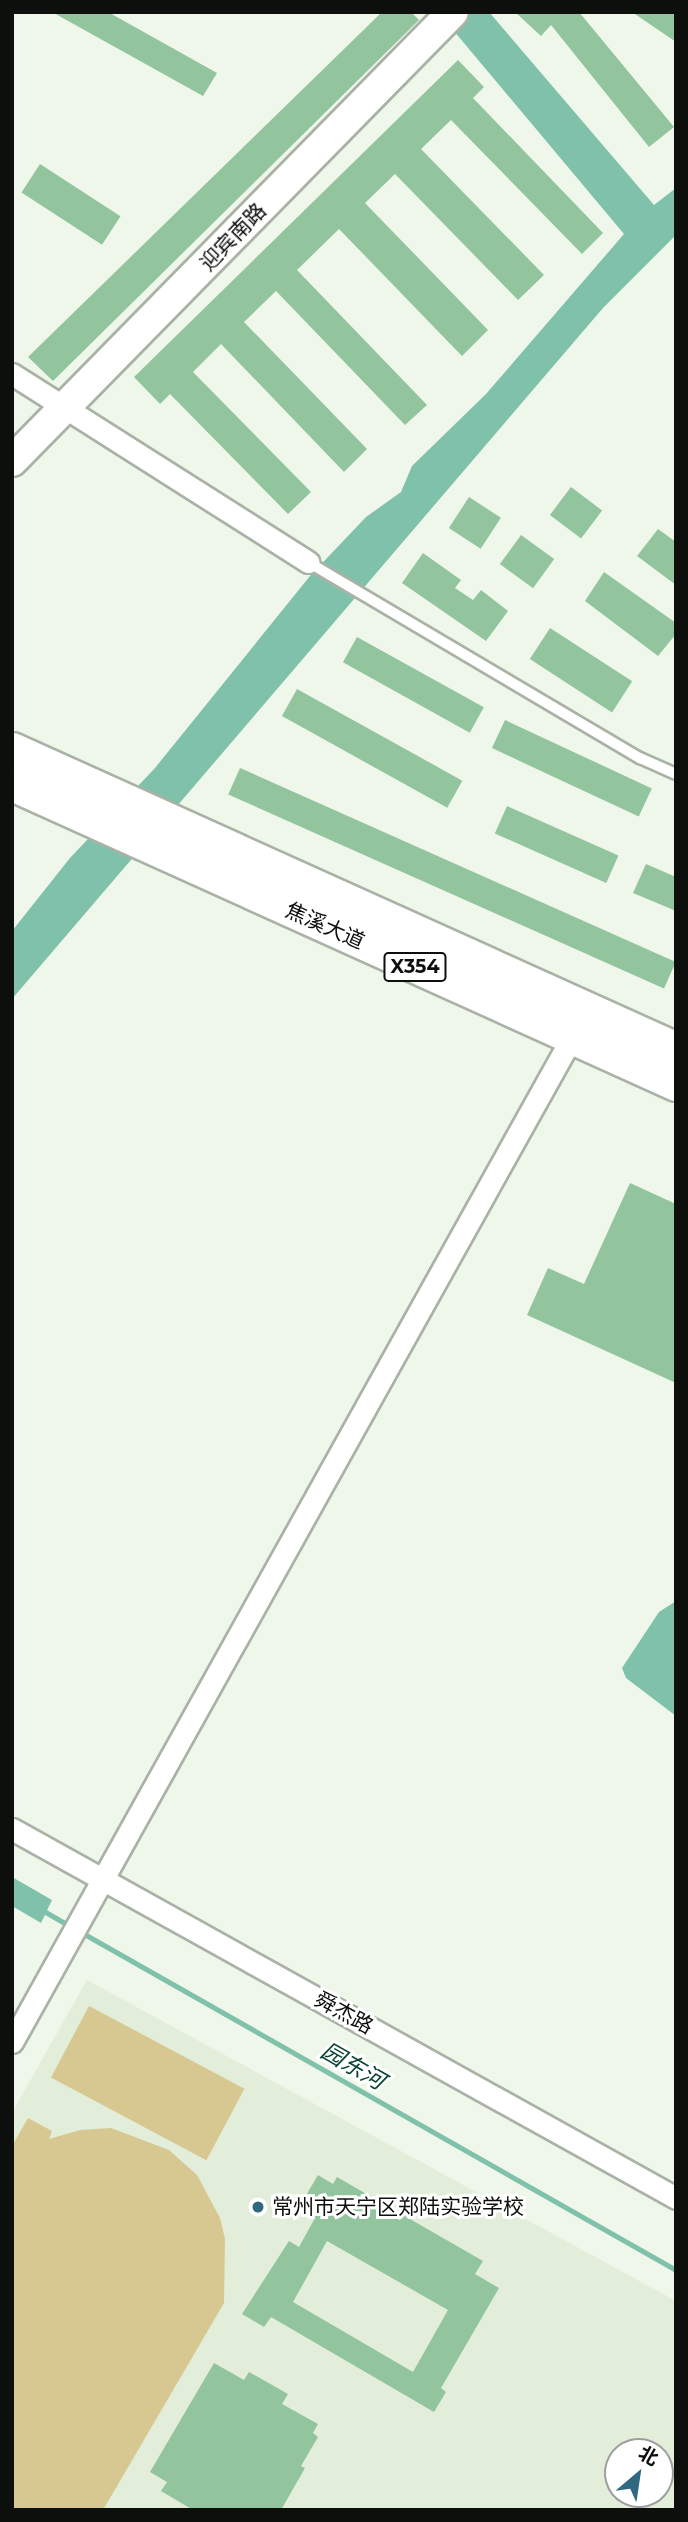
<!DOCTYPE html>
<html>
<head>
<meta charset="utf-8">
<style>
	body { margin:0 }
	#map { position:relative; width:688px; height:2522px; overflow:hidden; background:#eff7ea; font-family:Montserrat,"Noto Sans SC",sans-serif }
	div>[style] { position:absolute }
	.built>* { inset:0; background:#e2edda }
	.green>* { inset:0; background:#d7c891; transform-origin:0 0 }
	.water>* { inset:0; background:#7fc1ab }
	.stream>* { height:5px; margin:-2.5px; padding:0 2.5px; transform-origin:2.5px; border-radius:2.5px; background:#7fc1ab }
	.building>* { inset:0; background:#92c49e; transform-origin:0 0 }
	.roads { filter:drop-shadow(2px 0 #aab2a6) drop-shadow(-2px 0 #aab2a6) drop-shadow(0 2px #aab2a6) drop-shadow(0 -2px #aab2a6) }
	.lane>* { height:10px; margin:-5px; padding:0 5px; transform-origin:5px; border-radius:5px; background:#fff }
	.street>* { height:21px; margin:-10.5px; padding:0 10.5px; transform-origin:10.5px; border-radius:10.5px; background:#fff }
	.secondary>* { height:30px; margin:-15px; padding:0 15px; transform-origin:15px; border-radius:15px; background:#fff }
	.primary>* { height:33px; margin:-16.5px; padding:0 16.5px; transform-origin:16.5px; border-radius:16.5px; background:#fff }
	.dots>* { width:19px; height:19px; translate:-50% -50%; box-sizing:border-box; border:4px solid #fff; border-radius:50% }
	span { translate:-50% -50%; white-space:nowrap; text-align:center; line-height:1.15; -webkit-text-stroke:6px #fff; paint-order:stroke }
	.shield-label span { padding:2px 5px; background:#fff; border:2px solid; border-radius:5px; -webkit-text-stroke-width:0 }
	.shield-label { font-size:19px; color:#0c0f0b; font-weight:700 }
	.street-label { font-size:21px; color:#0c0f0b }
	.poi-label { font-size:21px; color:#0c0f0b }
	.left { translate:0 -50%; text-align:left }
	.water-label { font-size:23px; color:#094435; font-style:italic }
	.frame { position:absolute; inset:0; border:14px solid #0c0f0b; pointer-events:none }
	.north { position:absolute; left:604px; top:2438px; width:70px; height:70px; box-sizing:border-box; background:#fff; border:2px solid #9e9f9d; border-radius:50%; rotate:29deg; font-size:19px; font-weight:700; line-height:28px; text-align:center; color:#0c0f0b }
	.north::after { content:''; display:block; margin:auto; width:24px; height:32px; background:#2e6881; clip-path:polygon(50% 0,100% 100%,50% 72%,0 100%) }
</style>
</head>
<body>
<div id="map">
	<div class="built">
		<i style="clip-path:polygon(evenodd,87px 1980px,676px 2301px,676px 2510px,12px 2510px,12px 2113px,87px 1980px,618px 2452px,660px 2452px,660px 2494px,618px 2494px,618px 2452px)"></i>
	</div>
	<div class="green">
		<i style="left:89px;top:2006px;width:176px;height:81px;rotate:28deg"></i>
		<i style="clip-path:polygon(28px 2118px,52px 2131px,49px 2139px,80px 2130px,111px 2128px,169px 2150px,197px 2175px,220px 2218px,225px 2239px,224px 2303px,103px 2510px,12px 2510px,12px 2146px)"></i>
	</div>
	<div class="water">
		<i style="clip-path:polygon(438px 12px,489px 12px,654px 205px,676px 188px,676px 235px,603px 308px,12px 999px,12px 931px,70px 858px,155px 768px,310px 576px,366px 517px,401px 492px,412px 466px,486px 394px,624px 234px)"></i>
		<i style="clip-path:polygon(676px 1601px,676px 1716px,626px 1678px,622px 1668px,659px 1612px)"></i>
		<i style="clip-path:polygon(12px 1877px,52px 1900px,41px 1923px,12px 1906px)"></i>
	</div>
	<div class="stream">
		<i style="left:42px;top:1910px;width:32px;rotate:30deg"></i>
		<i style="left:79px;top:1931px;width:687px;rotate:29.59deg"></i>
	</div>
	<div class="building">
		<i style="clip-path:polygon(52px 12px,108px 12px,217px 73px,203px 96px)"></i>
		<i style="clip-path:polygon(382px 12px,411px 12px,419px 20px,53px 381px,28px 357px)"></i>
		<i style="clip-path:polygon(515px 12px,579px 12px,674px 127px,649px 147px,551px 25px,541px 36px)"></i>
		<i style="clip-path:polygon(632px 12px,676px 12px,676px 42px)"></i>
		<i style="clip-path:polygon(458px 60px,484px 87px,473px 98px,603px 233px,582px 254px,451px 120px,421px 149px,544px 275px,518px 300px,395px 174px,365px 203px,488px 330px,462px 356px,339px 229px,297px 270px,427px 405px,405px 425px,276px 291px,244px 322px,367px 449px,344px 472px,221px 344px,193px 372px,311px 492px,288px 514px,170px 394px,160px 404px,134px 377px)"></i>
		<i style="left:40px;top:164px;width:96px;height:34px;rotate:33deg"></i>
		<i style="left:571px;top:487px;width:39px;height:35px;rotate:37deg"></i>
		<i style="left:469px;top:497px;width:38px;height:37px;rotate:33deg"></i>
		<i style="clip-path:polygon(658px 529px,676px 542px,676px 585px,637px 556px)"></i>
		<i style="left:521px;top:535px;width:41px;height:36px;rotate:36deg"></i>
		<i style="clip-path:polygon(423px 553px,461px 580px,455px 588px,473px 600px,481px 590px,508px 611px,486px 641px,402px 583px)"></i>
		<i style="clip-path:polygon(604px 572px,676px 623px,676px 634px,658px 656px,585px 601px)"></i>
		<i style="left:550px;top:628px;width:98px;height:37px;rotate:33deg"></i>
		<i style="left:357px;top:637px;width:145px;height:29px;rotate:29deg"></i>
		<i style="left:297px;top:689px;width:189px;height:31px;rotate:29deg"></i>
		<i style="left:505px;top:720px;width:162px;height:31px;rotate:25deg"></i>
		<i style="left:240px;top:768px;width:477px;height:29px;rotate:24deg"></i>
		<i style="left:507px;top:806px;width:122px;height:30px;rotate:24deg"></i>
		<i style="clip-path:polygon(646px 864px,676px 877px,676px 911px,633px 893px)"></i>
		<i style="clip-path:polygon(630px 1183px,676px 1204px,676px 1383px,527px 1315px,548px 1268px,584px 1284px)"></i>
		<i style="clip-path:polygon(evenodd,318px 2175px,333px 2184px,337px 2177px,483px 2261px,475px 2274px,499px 2288px,441px 2388px,446px 2392px,434px 2412px,271px 2317px,264px 2327px,242px 2314px,289px 2241px,299px 2247px,315px 2218px,298px 2209px,318px 2175px,327px 2241px,448px 2310px,413px 2372px,293px 2302px,327px 2241px)"></i>
		<i style="clip-path:polygon(214px 2363px,244px 2380px,249px 2372px,288px 2394px,282px 2404px,318px 2424px,313px 2433px,318px 2437px,301px 2466px,305px 2468px,281px 2510px,193px 2510px,161px 2491px,167px 2482px,150px 2472px)"></i>
	</div>
	<div class="roads">
		<div class="lane">
			<i style="left:308px;top:562px;width:386px;rotate:30.6deg"></i>
			<i style="left:640px;top:758px;width:39px;rotate:24deg"></i>
		</div>
		<div class="street">
			<i style="left:12px;top:374px;width:351px;rotate:32.4deg"></i>
			<i style="left:12px;top:1829px;width:760px;rotate:29.06deg"></i>
			<i style="left:12px;top:2042px;width:1161px;rotate:-60.87deg"></i>
		</div>
		<div class="secondary">
			<i style="left:12px;top:461px;width:629px;rotate:-45.52deg"></i>
		</div>
		<div class="primary">
			<i style="left:12px;top:749px;width:729px;rotate:24.31deg"></i>
			<i style="left:12px;top:784px;width:729px;rotate:24.31deg"></i>
		</div>
	</div>
	<div class="dots">
		<i style="left:258px;top:2207px;background:#2e6881"></i>
	</div>
	<div class="shield-label">
		<span style="left:415px;top:967px">X354</span>
	</div>
	<div class="street-label">
		<span style="left:233px;top:237px;rotate:-46deg">迎宾南路</span>
		<span style="left:325px;top:926px;rotate:24deg">焦溪大道</span>
		<span style="left:344px;top:2013px;rotate:29deg">舜杰路</span>
	</div>
	<div class="poi-label">
		<span class="left" style="left:272px;top:2207px">常州市天宁区郑陆实验学校</span>
	</div>
	<div class="water-label">
		<span style="left:353px;top:2066px;rotate:30deg">园东河</span>
	</div>
	<div class="frame"></div>
	<div class="north">北</div>
</div>
</body>
</html>
